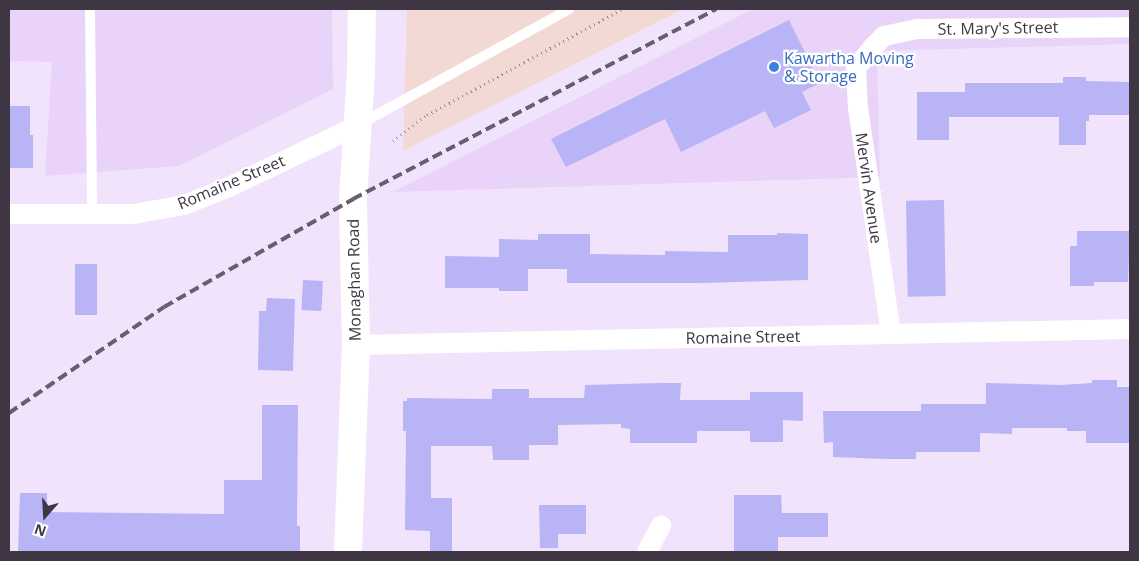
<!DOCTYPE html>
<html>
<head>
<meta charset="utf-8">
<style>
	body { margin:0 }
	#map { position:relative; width:1139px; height:561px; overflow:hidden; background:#f2e3fc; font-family:"Open Sans",sans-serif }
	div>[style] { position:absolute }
	.commercial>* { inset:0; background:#f3d9d4 }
	.built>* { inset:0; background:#e9d3f9 }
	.building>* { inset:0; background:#b9b4f5; transform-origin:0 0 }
	.path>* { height:3px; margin-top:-1.5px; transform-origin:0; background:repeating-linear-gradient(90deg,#93889a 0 1px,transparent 0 5px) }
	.service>* { height:10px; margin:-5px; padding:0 5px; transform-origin:5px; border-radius:5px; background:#fff }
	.minor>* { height:20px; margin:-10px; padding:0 10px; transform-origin:10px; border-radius:10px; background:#fff }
	.secondary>* { height:28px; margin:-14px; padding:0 14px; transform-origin:14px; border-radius:14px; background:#fff }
	.rail>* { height:4px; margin-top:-2px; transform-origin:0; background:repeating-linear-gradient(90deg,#685f6e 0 10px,transparent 0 15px) }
	.dots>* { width:14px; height:14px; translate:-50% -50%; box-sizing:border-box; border:2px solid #fff; border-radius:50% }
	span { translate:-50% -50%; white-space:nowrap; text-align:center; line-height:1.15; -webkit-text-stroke:4.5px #fff; paint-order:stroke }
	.street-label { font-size:16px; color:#3e3743 }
	.shop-label { font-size:16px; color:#366cbe }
	.left { translate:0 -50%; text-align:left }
	.frame { position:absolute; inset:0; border:10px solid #3e3743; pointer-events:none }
	.north { position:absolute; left:20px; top:491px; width:50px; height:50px; -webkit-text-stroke:4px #fff; paint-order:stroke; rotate:199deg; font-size:14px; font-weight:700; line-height:20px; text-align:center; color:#3e3743 }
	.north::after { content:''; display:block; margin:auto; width:18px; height:22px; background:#3e3743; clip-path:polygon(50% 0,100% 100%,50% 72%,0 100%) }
</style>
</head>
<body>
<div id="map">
	<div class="commercial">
		<i style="clip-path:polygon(407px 9px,683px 9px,403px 151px)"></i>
	</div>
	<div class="built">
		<i style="clip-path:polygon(9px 9px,332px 9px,333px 89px,179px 166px,45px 176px,52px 62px,9px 61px)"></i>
		<i style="clip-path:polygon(753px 9px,1130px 9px,1130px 44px,877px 51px,880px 177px,393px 192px)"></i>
	</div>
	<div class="building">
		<i style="clip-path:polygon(789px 20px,820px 83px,802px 92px,811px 110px,774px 128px,765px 111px,681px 152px,665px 119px,566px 167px,551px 139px)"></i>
		<i style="clip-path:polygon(1063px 77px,1086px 77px,1086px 81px,1130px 82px,1130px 115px,1089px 115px,1089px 121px,1086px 121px,1086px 145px,1059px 145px,1059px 117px,949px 117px,949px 140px,917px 140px,917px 92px,965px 92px,965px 83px,1063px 83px)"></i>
		<i style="clip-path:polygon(9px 106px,30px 106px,30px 135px,33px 135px,33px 168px,9px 168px)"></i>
		<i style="left:944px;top:200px;width:96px;height:38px;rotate:89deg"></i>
		<i style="clip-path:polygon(1077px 231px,1130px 231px,1128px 282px,1094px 282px,1094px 286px,1070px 286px,1070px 246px,1077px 246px)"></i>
		<i style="clip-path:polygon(777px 233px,808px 234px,808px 280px,702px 283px,567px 283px,567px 269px,528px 269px,528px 291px,499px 291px,499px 288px,445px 288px,445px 256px,499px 257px,499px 239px,538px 240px,538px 234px,590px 234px,590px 254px,665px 255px,665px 251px,728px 252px,728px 235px,777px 235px)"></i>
		<i style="left:75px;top:264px;width:22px;height:51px"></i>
		<i style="left:303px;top:280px;width:20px;height:30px;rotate:3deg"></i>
		<i style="clip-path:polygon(267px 298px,295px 299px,293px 371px,258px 370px,259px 311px,266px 311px)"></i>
		<i style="clip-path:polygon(1092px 380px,1117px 380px,1117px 387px,1130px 387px,1130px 443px,1086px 443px,1086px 431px,1067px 431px,1067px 428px,1012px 428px,1012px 434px,980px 433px,980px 452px,916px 452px,916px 459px,885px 459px,833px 457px,833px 442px,824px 443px,823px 411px,921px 411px,921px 404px,986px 404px,986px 383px,1061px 385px,1092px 383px)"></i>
		<i style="clip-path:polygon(659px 383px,681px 383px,680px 400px,750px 400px,750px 392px,803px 392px,803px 421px,783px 420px,783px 442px,750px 442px,750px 431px,697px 431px,697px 443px,630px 443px,630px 429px,621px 428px,621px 424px,558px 425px,558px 445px,529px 445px,529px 460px,493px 460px,492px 446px,431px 446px,431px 498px,452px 498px,452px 551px,430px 551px,430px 531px,405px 530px,406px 431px,403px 431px,403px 401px,407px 401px,407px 398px,492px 399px,492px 389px,529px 389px,529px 398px,584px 398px,585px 385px)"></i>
		<i style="clip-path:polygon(262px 405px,298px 405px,297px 526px,300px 526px,300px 552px,18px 551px,20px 493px,47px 493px,47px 512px,224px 514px,224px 480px,262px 480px)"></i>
		<i style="clip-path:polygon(734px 495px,781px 495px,782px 513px,828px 513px,828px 537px,778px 537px,778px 552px,734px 552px)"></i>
		<i style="clip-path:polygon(539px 505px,586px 505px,586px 534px,558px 534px,558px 548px,540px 548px)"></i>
	</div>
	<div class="path">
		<i style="left:393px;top:141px;width:43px;rotate:-37.4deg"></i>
		<i style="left:427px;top:115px;width:222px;rotate:-28.5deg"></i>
	</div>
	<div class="service">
		<i style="left:90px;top:9px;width:205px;rotate:89.4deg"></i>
		<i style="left:362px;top:123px;width:236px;rotate:-28.8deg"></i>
	</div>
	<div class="minor">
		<i style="left:9px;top:214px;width:125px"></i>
		<i style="left:134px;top:214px;width:51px;rotate:-10.2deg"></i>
		<i style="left:184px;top:205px;width:46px;rotate:-21.6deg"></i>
		<i style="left:227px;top:188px;width:144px;rotate:-25.5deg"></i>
		<i style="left:891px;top:334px;width:227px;rotate:-98.3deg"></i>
		<i style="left:858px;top:109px;width:41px;rotate:-92.8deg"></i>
		<i style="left:856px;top:68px;width:26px;rotate:-51deg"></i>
		<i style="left:872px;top:48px;width:17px;rotate:-45deg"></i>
		<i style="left:884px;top:36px;width:34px;rotate:-12deg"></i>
		<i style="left:917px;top:29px;width:213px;rotate:-0.5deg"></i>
		<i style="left:356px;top:345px;width:774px;rotate:-1.18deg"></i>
		<i style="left:647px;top:552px;width:30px;rotate:-62deg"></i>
	</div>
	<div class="secondary">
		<i style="left:348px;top:552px;width:207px;rotate:-87.8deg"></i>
		<i style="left:356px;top:345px;width:146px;rotate:-91.2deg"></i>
		<i style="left:353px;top:199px;width:128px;rotate:-86.4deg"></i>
		<i style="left:361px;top:71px;width:62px;rotate:-89.1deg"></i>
	</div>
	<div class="rail">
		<i style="left:9px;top:413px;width:188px;rotate:-34.4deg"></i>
		<i style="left:164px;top:307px;width:218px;rotate:-29.7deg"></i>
		<i style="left:353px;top:199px;width:410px;rotate:-27.6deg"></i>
	</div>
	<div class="dots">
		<i style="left:774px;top:67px;background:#3f7fe0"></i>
	</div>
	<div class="street-label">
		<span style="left:998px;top:28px;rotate:-1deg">St. Mary's Street</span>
		<span style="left:231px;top:182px;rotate:-23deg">Romaine Street</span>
		<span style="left:869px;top:188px;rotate:82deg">Mervin Avenue</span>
		<span style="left:354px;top:280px;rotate:-91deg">Monaghan Road</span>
		<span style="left:743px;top:337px;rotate:-1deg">Romaine Street</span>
	</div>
	<div class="shop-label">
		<span class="left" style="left:784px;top:67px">Kawartha Moving<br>&amp; Storage</span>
	</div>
	<div class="frame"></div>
	<div class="north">N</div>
</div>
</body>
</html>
